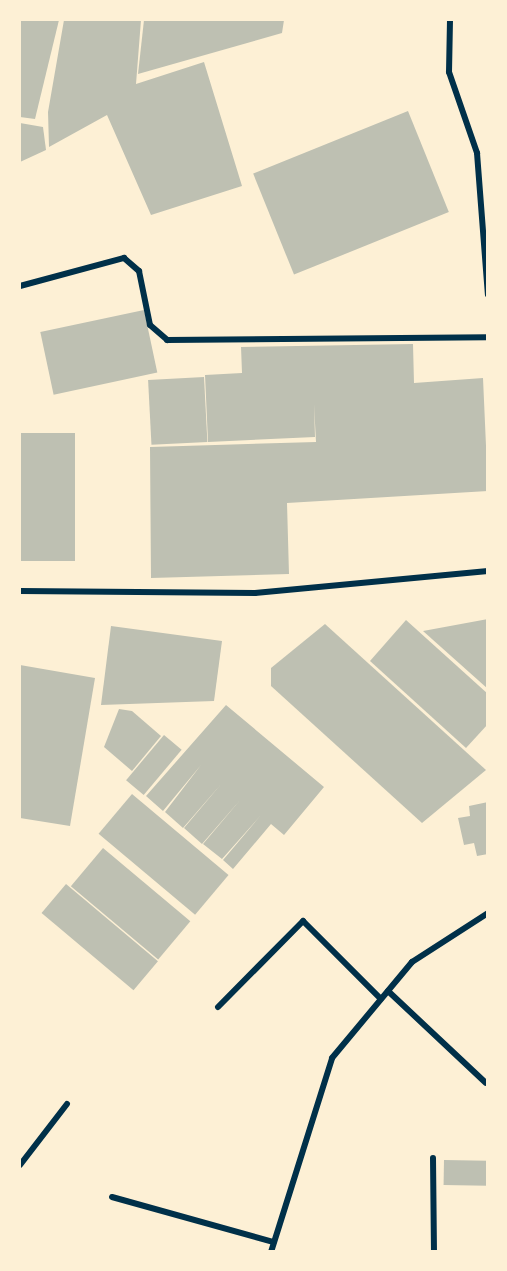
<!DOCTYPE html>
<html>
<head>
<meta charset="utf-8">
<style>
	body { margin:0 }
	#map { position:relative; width:507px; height:1271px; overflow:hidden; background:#fdf0d5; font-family:"Fira Sans Condensed",sans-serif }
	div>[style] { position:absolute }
	.building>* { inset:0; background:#bec0b2; transform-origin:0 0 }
	.minor>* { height:6px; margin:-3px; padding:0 3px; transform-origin:3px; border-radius:3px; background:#003049 }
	span { translate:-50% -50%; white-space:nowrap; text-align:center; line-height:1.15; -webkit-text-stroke:6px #fdf0d5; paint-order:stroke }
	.frame { position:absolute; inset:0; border:21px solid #fdf0d5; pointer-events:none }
</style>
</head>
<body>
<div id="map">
	<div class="building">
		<i style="clip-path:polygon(20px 20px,59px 20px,35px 119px,20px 117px)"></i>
		<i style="clip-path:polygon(64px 20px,141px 20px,136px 84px,204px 62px,242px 186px,151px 215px,107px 115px,49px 147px,48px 112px)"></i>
		<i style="clip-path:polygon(144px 20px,284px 20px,282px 33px,138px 74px)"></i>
		<i style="left:408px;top:111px;width:109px;height:167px;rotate:68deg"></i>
		<i style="clip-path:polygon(20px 123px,43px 127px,46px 150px,20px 162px)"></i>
		<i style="left:144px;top:310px;width:64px;height:106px;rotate:78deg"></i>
		<i style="clip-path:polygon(413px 344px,414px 383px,483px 378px,488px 491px,287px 503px,289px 574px,151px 578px,150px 447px,316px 442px,314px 404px,315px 437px,208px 442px,205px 375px,242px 373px,241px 347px)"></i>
		<i style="left:204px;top:377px;width:65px;height:56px;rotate:87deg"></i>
		<i style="left:75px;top:433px;width:128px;height:55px;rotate:90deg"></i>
		<i style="clip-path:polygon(488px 619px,488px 689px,423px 631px)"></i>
		<i style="clip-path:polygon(406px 620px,488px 694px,488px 724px,466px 748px,370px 661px)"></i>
		<i style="clip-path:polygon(325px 624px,486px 770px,422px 823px,271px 686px,271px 668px)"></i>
		<i style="clip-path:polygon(111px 626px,222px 641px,214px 701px,101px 705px)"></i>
		<i style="clip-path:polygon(20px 665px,95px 678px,70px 826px,20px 818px)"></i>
		<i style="clip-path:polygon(226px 705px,324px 787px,284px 835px,271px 824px,233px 869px,223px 860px,261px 815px,222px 859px,203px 844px,241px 799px,202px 844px,184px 828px,222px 783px,183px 828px,165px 812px,201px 765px,163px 811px,146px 796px)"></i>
		<i style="clip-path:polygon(119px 709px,132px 711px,161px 736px,132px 771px,104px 747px)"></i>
		<i style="left:164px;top:735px;width:23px;height:59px;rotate:40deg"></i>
		<i style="left:132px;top:794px;width:126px;height:52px;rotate:40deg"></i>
		<i style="clip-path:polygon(488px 802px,488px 854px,477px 856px,474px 843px,464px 845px,458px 818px,470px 816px,469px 806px)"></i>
		<i style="left:103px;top:848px;width:114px;height:50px;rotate:40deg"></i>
		<i style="left:66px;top:884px;width:120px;height:38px;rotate:40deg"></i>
		<i style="left:444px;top:1160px;width:44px;height:25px;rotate:1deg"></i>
	</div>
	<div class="minor">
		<i style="left:450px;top:20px;width:52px;rotate:91.1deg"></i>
		<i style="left:449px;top:72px;width:86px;rotate:70.9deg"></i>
		<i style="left:477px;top:153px;width:142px;rotate:85.6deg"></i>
		<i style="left:20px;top:286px;width:108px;rotate:-15.1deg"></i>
		<i style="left:124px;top:258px;width:20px;rotate:41deg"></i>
		<i style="left:139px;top:271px;width:55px;rotate:78.5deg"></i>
		<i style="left:150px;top:325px;width:23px;rotate:41deg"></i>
		<i style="left:167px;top:340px;width:321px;rotate:-0.5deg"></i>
		<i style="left:20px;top:591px;width:235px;rotate:0.5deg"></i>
		<i style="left:255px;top:593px;width:234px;rotate:-5.4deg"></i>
		<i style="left:388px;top:991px;width:134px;rotate:43.2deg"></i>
		<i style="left:218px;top:1007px;width:121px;rotate:-45.3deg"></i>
		<i style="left:303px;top:921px;width:110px;rotate:45deg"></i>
		<i style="left:433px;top:1158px;width:94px;rotate:89.4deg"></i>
		<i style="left:20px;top:1165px;width:77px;rotate:-52.4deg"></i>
		<i style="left:112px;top:1197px;width:167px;rotate:15.6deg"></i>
		<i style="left:271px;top:1252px;width:203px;rotate:-72.5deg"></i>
		<i style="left:332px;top:1058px;width:125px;rotate:-50.2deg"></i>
		<i style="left:412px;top:962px;width:90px;rotate:-32.8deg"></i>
	</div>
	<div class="frame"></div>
</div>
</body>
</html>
